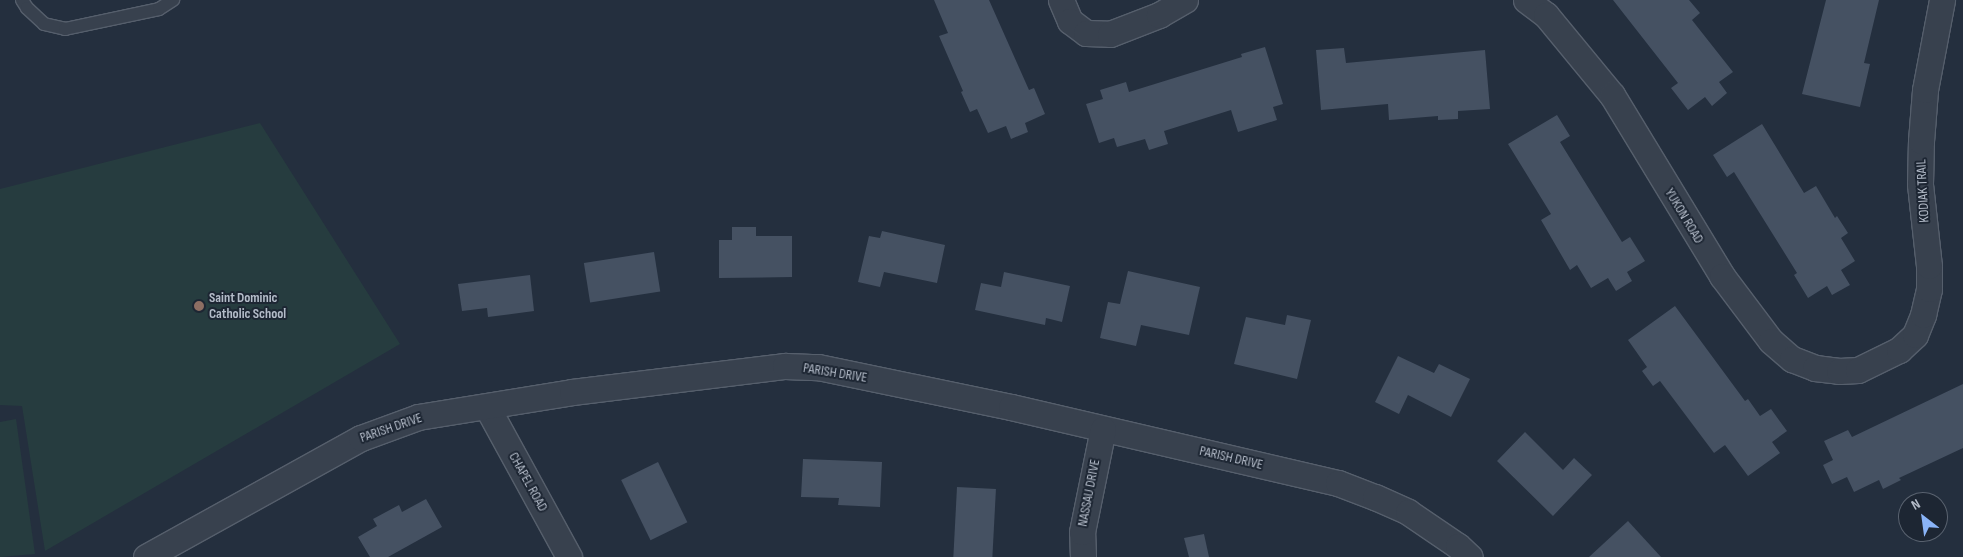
<!DOCTYPE html>
<html>
<head>
<meta charset="utf-8">
<style>
	body { margin:0 }
	#map { position:relative; width:1963px; height:557px; overflow:hidden; background:#242f3e; font-family:"Sofia Sans Condensed",sans-serif }
	div>[style] { position:absolute }
	.green>* { inset:0; background:#263c3f }
	.building>* { inset:0; background:#455162; transform-origin:0 0 }
	.roads { filter:drop-shadow(1px 0 #565f6c) drop-shadow(-1px 0 #565f6c) drop-shadow(0 1px #565f6c) drop-shadow(0 -1px #565f6c) }
	.service>* { height:12px; margin:-6px; padding:0 6px; transform-origin:6px; border-radius:6px; background:#38414e }
	.minor>* { height:25px; margin:-12.5px; padding:0 12.5px; transform-origin:12.5px; border-radius:12.5px; background:#38414e }
	.dots>* { width:14px; height:14px; translate:-50% -50%; box-sizing:border-box; border:2px solid #1d2633; border-radius:50% }
	span { translate:-50% -50%; white-space:nowrap; text-align:center; line-height:1.15; -webkit-text-stroke:4px #1d2633; paint-order:stroke }
	.street-label { font-size:14px; color:#b4bcc9 }
	.poi-label { font-size:14px; color:#b4bcc9; font-weight:700 }
	.left { translate:0 -50%; text-align:left }
	.north { position:absolute; left:1898px; top:492px; width:50px; height:50px; box-sizing:border-box; background:#1d2633; border:1px solid #59626f; border-radius:50%; rotate:330deg; font-size:14px; font-weight:700; line-height:20px; text-align:center; color:#b4bcc9 }
	.north::after { content:''; display:block; margin:auto; width:18px; height:22px; background:#8ab4f8; clip-path:polygon(50% 0,100% 100%,50% 72%,0 100%) }
</style>
</head>
<body>
<div id="map">
	<div class="green">
		<i style="clip-path:polygon(260px 123px,400px 344px,45px 551px,22px 406px,0 405px,0 189px)"></i>
		<i style="clip-path:polygon(16px 419px,35px 554px,0 557px,0 422px)"></i>
	</div>
	<div class="building">
		<i style="clip-path:polygon(934px 0,989px 0,1029px 90px,1034px 88px,1045px 114px,1025px 123px,1028px 132px,1011px 139px,1006px 126px,988px 133px,977px 109px,970px 112px,961px 92px,963px 91px,939px 36px,948px 33px)"></i>
		<i style="clip-path:polygon(1613px 0,1689px 0,1700px 13px,1692px 20px,1733px 72px,1719px 82px,1727px 93px,1712px 106px,1705px 97px,1688px 110px,1671px 88px,1678px 83px)"></i>
		<i style="clip-path:polygon(1826px 0,1879px 0,1864px 63px,1870px 64px,1860px 107px,1802px 94px)"></i>
		<i style="clip-path:polygon(1265px 47px,1283px 104px,1273px 107px,1277px 120px,1238px 132px,1231px 110px,1164px 131px,1168px 144px,1149px 150px,1145px 139px,1117px 147px,1114px 138px,1099px 143px,1086px 104px,1103px 99px,1100px 90px,1126px 82px,1129px 92px,1242px 57px,1241px 54px)"></i>
		<i style="clip-path:polygon(1344px 48px,1346px 63px,1485px 50px,1490px 109px,1458px 111px,1458px 119px,1438px 120px,1438px 116px,1389px 120px,1388px 104px,1321px 110px,1316px 50px)"></i>
		<i style="clip-path:polygon(1557px 115px,1570px 136px,1560px 142px,1622px 242px,1630px 237px,1645px 261px,1627px 272px,1632px 281px,1616px 291px,1608px 278px,1591px 288px,1577px 265px,1570px 270px,1541px 220px,1551px 214px,1508px 144px)"></i>
		<i style="clip-path:polygon(1762px 124px,1804px 193px,1816px 186px,1835px 218px,1837px 216px,1848px 233px,1841px 238px,1855px 261px,1841px 270px,1850px 285px,1832px 295px,1827px 286px,1808px 298px,1794px 275px,1797px 273px,1734px 172px,1727px 177px,1713px 155px)"></i>
		<i style="clip-path:polygon(732px 227px,756px 227px,756px 236px,792px 236px,792px 277px,719px 278px,719px 240px,732px 240px)"></i>
		<i style="clip-path:polygon(882px 231px,945px 245px,937px 283px,884px 272px,880px 287px,858px 282px,869px 236px,880px 238px)"></i>
		<i style="left:654px;top:252px;width:40px;height:71px;rotate:81deg"></i>
		<i style="clip-path:polygon(1128px 271px,1200px 287px,1189px 335px,1141px 325px,1136px 346px,1100px 338px,1108px 302px,1120px 304px)"></i>
		<i style="clip-path:polygon(1004px 272px,1070px 286px,1062px 322px,1046px 318px,1045px 325px,975px 310px,981px 283px,1001px 287px)"></i>
		<i style="clip-path:polygon(530px 275px,534px 311px,488px 317px,487px 308px,462px 311px,458px 284px)"></i>
		<i style="clip-path:polygon(1675px 306px,1745px 401px,1748px 399px,1760px 416px,1771px 409px,1787px 431px,1772px 442px,1780px 453px,1748px 476px,1725px 445px,1714px 453px,1660px 381px,1653px 386px,1642px 371px,1647px 367px,1628px 340px)"></i>
		<i style="clip-path:polygon(1287px 315px,1311px 320px,1297px 379px,1234px 364px,1246px 317px,1285px 325px)"></i>
		<i style="clip-path:polygon(1398px 356px,1434px 373px,1439px 364px,1470px 379px,1451px 417px,1408px 395px,1399px 414px,1375px 402px)"></i>
		<i style="clip-path:polygon(1963px 384px,1963px 448px,1899px 478px,1901px 480px,1883px 489px,1879px 480px,1854px 492px,1847px 477px,1832px 484px,1823px 465px,1833px 460px,1824px 441px,1848px 430px,1852px 437px)"></i>
		<i style="clip-path:polygon(1525px 432px,1563px 470px,1574px 458px,1592px 475px,1553px 516px,1497px 461px)"></i>
		<i style="clip-path:polygon(803px 459px,882px 462px,880px 507px,838px 505px,839px 498px,801px 497px)"></i>
		<i style="left:658px;top:462px;width:67px;height:41px;rotate:64deg"></i>
		<i style="left:957px;top:487px;width:39px;height:70px;rotate:3deg"></i>
		<i style="clip-path:polygon(426px 499px,442px 527px,388px 557px,370px 557px,358px 537px,377px 526px,373px 519px,399px 505px,402px 512px)"></i>
		<i style="clip-path:polygon(1628px 521px,1661px 557px,1589px 557px)"></i>
		<i style="clip-path:polygon(1204px 534px,1209px 557px,1189px 557px,1184px 538px)"></i>
	</div>
	<div class="roads">
		<div class="service">
			<i style="left:22px;top:0;width:9px;rotate:58deg"></i>
			<i style="left:27px;top:8px;width:23px;rotate:43deg"></i>
			<i style="left:44px;top:24px;width:22px;rotate:13deg"></i>
			<i style="left:65px;top:29px;width:96px;rotate:-12deg"></i>
			<i style="left:159px;top:9px;width:17px;rotate:-33deg"></i>
		</div>
		<div class="minor">
			<i style="left:1061px;top:0;width:23px;rotate:67deg"></i>
			<i style="left:1070px;top:21px;width:20px;rotate:37deg"></i>
			<i style="left:1086px;top:33px;width:24px;rotate:2deg"></i>
			<i style="left:1110px;top:34px;width:53px;rotate:-21.2deg"></i>
			<i style="left:1159px;top:15px;width:30px;rotate:-30deg"></i>
			<i style="left:1526px;top:0;width:25px;rotate:37deg"></i>
			<i style="left:1546px;top:15px;width:104px;rotate:50.5deg"></i>
			<i style="left:1612px;top:95px;width:212px;rotate:58.7deg"></i>
			<i style="left:1722px;top:276px;width:81px;rotate:53deg"></i>
			<i style="left:1771px;top:341px;width:28px;rotate:41deg"></i>
			<i style="left:1792px;top:359px;width:25px;rotate:21deg"></i>
			<i style="left:1815px;top:368px;width:24px;rotate:7deg"></i>
			<i style="left:1839px;top:371px;width:19px;rotate:-3deg"></i>
			<i style="left:1858px;top:370px;width:46px;rotate:-26deg"></i>
			<i style="left:1899px;top:350px;width:22px;rotate:-43deg"></i>
			<i style="left:1915px;top:335px;width:22px;rotate:-68deg"></i>
			<i style="left:1923px;top:315px;width:27px;rotate:-77deg"></i>
			<i style="left:1929px;top:289px;width:23px;rotate:-90deg"></i>
			<i style="left:1929px;top:266px;width:82px;rotate:-96.3deg"></i>
			<i style="left:1920px;top:184px;width:43px;rotate:-88.7deg"></i>
			<i style="left:1921px;top:141px;width:51px;rotate:-85.5deg"></i>
			<i style="left:1925px;top:90px;width:92px;rotate:-79.3deg"></i>
			<i style="left:487px;top:407px;width:171px;rotate:61.3deg"></i>
			<i style="left:146px;top:557px;width:246px;rotate:-29deg"></i>
			<i style="left:361px;top:438px;width:61px;rotate:-20.2deg"></i>
			<i style="left:418px;top:417px;width:156px;rotate:-9.2deg"></i>
			<i style="left:572px;top:392px;width:215px;rotate:-7deg"></i>
			<i style="left:785px;top:366px;width:33px;rotate:2deg"></i>
			<i style="left:818px;top:367px;width:197px;rotate:11.7deg"></i>
			<i style="left:1011px;top:407px;width:336px;rotate:13.1deg"></i>
			<i style="left:1338px;top:483px;width:40px;rotate:21deg"></i>
			<i style="left:1375px;top:497px;width:36px;rotate:24deg"></i>
			<i style="left:1408px;top:512px;width:60px;rotate:34.2deg"></i>
			<i style="left:1458px;top:546px;width:16px;rotate:43deg"></i>
			<i style="left:1083px;top:557px;width:25px;rotate:-92deg"></i>
			<i style="left:1082px;top:532px;width:105px;rotate:-78.5deg"></i>
		</div>
	</div>
	<div class="dots">
		<i style="left:199px;top:306px;background:#8d6e63"></i>
	</div>
	<div class="street-label">
		<span style="left:1923px;top:191px;rotate:-93deg">KODIAK TRAIL</span>
		<span style="left:1684px;top:216px;rotate:59deg">YUKON ROAD</span>
		<span style="left:835px;top:373px;rotate:9deg">PARISH DRIVE</span>
		<span style="left:391px;top:428px;rotate:-19deg">PARISH DRIVE</span>
		<span style="left:1231px;top:458px;rotate:13deg">PARISH DRIVE</span>
		<span style="left:528px;top:482px;rotate:61deg">CHAPEL ROAD</span>
		<span style="left:1089px;top:493px;rotate:-79deg">NASSAU DRIVE</span>
	</div>
	<div class="poi-label">
		<span class="left" style="left:209px;top:306px">Saint Dominic<br>Catholic School</span>
	</div>
	<div class="north">N</div>
</div>
</body>
</html>
